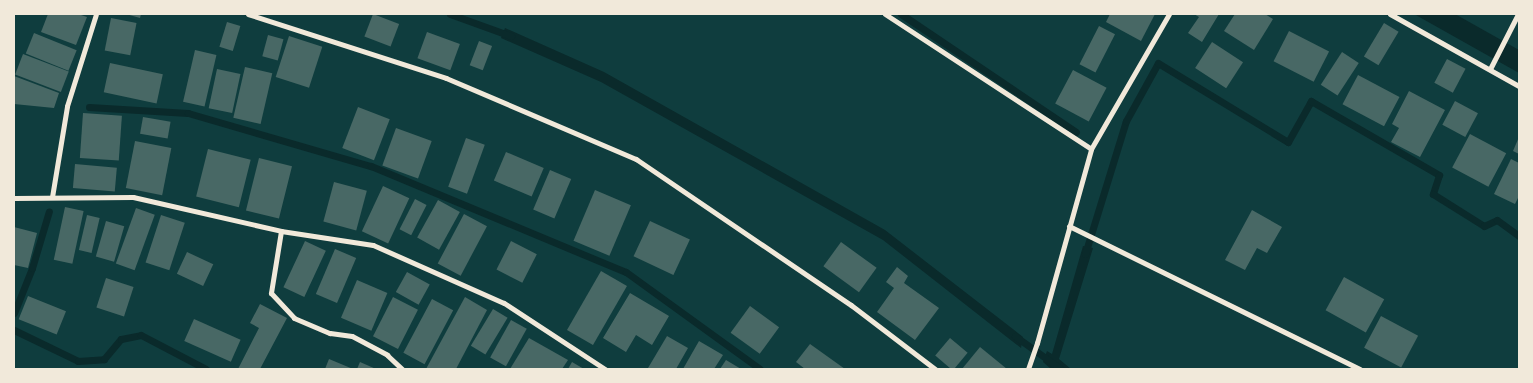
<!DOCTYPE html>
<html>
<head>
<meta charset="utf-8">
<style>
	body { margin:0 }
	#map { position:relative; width:1533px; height:383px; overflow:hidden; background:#0f3d3e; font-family:Rubik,sans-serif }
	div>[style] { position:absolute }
	.water>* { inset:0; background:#0a2a2b }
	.stream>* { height:7px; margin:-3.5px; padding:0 3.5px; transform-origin:3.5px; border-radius:3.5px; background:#0a2a2b }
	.building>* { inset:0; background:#486865; transform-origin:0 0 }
	.minor>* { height:5px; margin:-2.5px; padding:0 2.5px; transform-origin:2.5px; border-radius:2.5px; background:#f1e9da }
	span { translate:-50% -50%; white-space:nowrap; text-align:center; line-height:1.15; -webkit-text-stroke:4.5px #f1e9da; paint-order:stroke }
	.frame { position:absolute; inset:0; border:15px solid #f1e9da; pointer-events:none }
</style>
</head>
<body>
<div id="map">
	<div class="water">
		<i style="clip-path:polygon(1414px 14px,1455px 14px,1519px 50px,1519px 73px)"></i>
		<i style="clip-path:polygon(505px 28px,604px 72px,885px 230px,1023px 337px,1021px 348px,883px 240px,601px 82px,501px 38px)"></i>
		<i style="clip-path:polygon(1083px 246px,1093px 248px,1059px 359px,1071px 369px,1051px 369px,1043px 362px,1047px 351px,1052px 354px)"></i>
	</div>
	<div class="stream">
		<i style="left:450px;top:14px;width:65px;rotate:19.8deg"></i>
		<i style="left:901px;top:14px;width:211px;rotate:34deg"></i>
		<i style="left:89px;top:107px;width:99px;rotate:3.5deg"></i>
		<i style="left:188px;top:113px;width:191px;rotate:16.2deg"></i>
		<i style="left:371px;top:166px;width:276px;rotate:22.6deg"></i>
		<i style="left:626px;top:272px;width:165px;rotate:35.9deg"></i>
		<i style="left:1085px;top:254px;width:139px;rotate:-72.9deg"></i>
		<i style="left:1126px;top:121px;width:66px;rotate:-61.1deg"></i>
		<i style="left:1158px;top:63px;width:152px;rotate:31.3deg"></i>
		<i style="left:1288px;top:142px;width:47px;rotate:-60.7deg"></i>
		<i style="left:1311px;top:101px;width:148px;rotate:30deg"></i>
		<i style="left:1439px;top:175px;width:20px;rotate:108deg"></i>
		<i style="left:1433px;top:194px;width:60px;rotate:32.1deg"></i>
		<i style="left:1484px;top:226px;width:14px;rotate:-25deg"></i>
		<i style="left:1497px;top:220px;width:27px;rotate:36deg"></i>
		<i style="left:14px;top:313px;width:48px;rotate:-68.2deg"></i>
		<i style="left:32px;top:268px;width:59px;rotate:-73.4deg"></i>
		<i style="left:14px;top:330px;width:71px;rotate:25.8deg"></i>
		<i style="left:78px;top:361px;width:26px;rotate:-4deg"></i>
		<i style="left:104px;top:359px;width:26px;rotate:-50deg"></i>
		<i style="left:121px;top:339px;width:20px;rotate:-11deg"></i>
		<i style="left:141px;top:335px;width:73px;rotate:27.6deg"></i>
		<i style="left:1015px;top:336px;width:57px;rotate:35.7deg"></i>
	</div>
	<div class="building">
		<i style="clip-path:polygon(48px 14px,78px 14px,87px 17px,76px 45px,41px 32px)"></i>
		<i style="clip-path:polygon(126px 14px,141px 14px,140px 18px)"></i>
		<i style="left:373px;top:14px;width:28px;height:24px;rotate:21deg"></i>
		<i style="clip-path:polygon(1110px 14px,1155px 14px,1141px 41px,1106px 22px)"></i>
		<i style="clip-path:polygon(1194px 14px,1219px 14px,1202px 42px,1188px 33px,1199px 17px)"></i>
		<i style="clip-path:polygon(1235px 14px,1265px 14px,1273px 19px,1254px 50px,1224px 31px)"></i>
		<i style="left:111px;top:18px;width:26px;height:33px;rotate:11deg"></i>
		<i style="left:227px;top:22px;width:14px;height:26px;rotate:17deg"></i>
		<i style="left:1384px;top:23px;width:17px;height:39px;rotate:31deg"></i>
		<i style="left:1099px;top:26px;width:18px;height:43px;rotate:27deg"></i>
		<i style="left:1289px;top:31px;width:45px;height:34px;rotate:27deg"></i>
		<i style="left:427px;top:32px;width:35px;height:28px;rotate:20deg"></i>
		<i style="left:34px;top:33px;width:46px;height:22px;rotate:22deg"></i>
		<i style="left:268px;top:35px;width:16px;height:22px;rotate:15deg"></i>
		<i style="left:289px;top:36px;width:35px;height:43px;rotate:18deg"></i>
		<i style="left:479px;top:41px;width:14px;height:26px;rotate:21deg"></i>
		<i style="left:1212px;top:42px;width:37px;height:31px;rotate:33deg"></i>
		<i style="left:195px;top:50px;width:22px;height:53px;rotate:13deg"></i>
		<i style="left:1342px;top:52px;width:20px;height:39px;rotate:33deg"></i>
		<i style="left:23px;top:54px;width:49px;height:22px;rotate:21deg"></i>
		<i style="left:1447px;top:59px;width:21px;height:27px;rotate:28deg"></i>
		<i style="left:110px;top:63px;width:54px;height:30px;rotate:12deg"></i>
		<i style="left:245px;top:67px;width:28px;height:52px;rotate:13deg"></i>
		<i style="left:217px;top:69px;width:24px;height:40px;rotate:12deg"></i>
		<i style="left:1073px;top:70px;width:38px;height:38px;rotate:28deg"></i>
		<i style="left:1358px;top:75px;width:47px;height:33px;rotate:28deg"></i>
		<i style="clip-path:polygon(14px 76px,59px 93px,54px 108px,14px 104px)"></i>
		<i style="clip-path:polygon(1409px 91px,1445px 110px,1420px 157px,1391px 142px,1399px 128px,1392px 124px)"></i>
		<i style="left:1455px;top:101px;width:26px;height:27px;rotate:28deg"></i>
		<i style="left:358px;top:107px;width:34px;height:44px;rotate:21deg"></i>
		<i style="left:83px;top:113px;width:39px;height:45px;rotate:4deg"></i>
		<i style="left:143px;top:117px;width:28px;height:17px;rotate:10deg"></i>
		<i style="left:396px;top:128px;width:38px;height:40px;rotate:20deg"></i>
		<i style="left:1470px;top:134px;width:41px;height:38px;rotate:28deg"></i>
		<i style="clip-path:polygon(1519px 137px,1519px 154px,1513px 151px)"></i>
		<i style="left:466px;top:138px;width:20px;height:52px;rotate:20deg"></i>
		<i style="left:135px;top:141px;width:37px;height:48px;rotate:11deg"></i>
		<i style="left:208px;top:149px;width:44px;height:49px;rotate:14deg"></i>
		<i style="left:506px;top:152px;width:41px;height:31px;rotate:23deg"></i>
		<i style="left:259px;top:158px;width:34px;height:54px;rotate:14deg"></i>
		<i style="clip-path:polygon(1511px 159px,1519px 163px,1519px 196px,1515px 204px,1494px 194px)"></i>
		<i style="left:75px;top:164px;width:42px;height:24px;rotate:5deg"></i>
		<i style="left:550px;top:170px;width:23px;height:43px;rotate:23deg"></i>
		<i style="left:334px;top:182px;width:34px;height:41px;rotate:15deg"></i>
		<i style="left:383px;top:186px;width:29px;height:50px;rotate:25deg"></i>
		<i style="left:595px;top:190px;width:39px;height:55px;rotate:23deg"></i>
		<i style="left:415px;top:199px;width:13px;height:34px;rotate:27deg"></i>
		<i style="left:438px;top:200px;width:25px;height:43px;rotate:29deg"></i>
		<i style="left:65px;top:207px;width:19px;height:54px;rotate:12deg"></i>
		<i style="left:136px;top:208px;width:20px;height:59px;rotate:20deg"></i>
		<i style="clip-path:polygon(1252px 210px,1282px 227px,1267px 253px,1257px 248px,1245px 270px,1225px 260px)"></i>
		<i style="left:464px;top:214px;width:26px;height:56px;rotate:28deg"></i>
		<i style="left:87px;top:215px;width:13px;height:36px;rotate:13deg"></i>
		<i style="left:161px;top:215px;width:25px;height:50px;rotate:18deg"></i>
		<i style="left:106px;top:221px;width:19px;height:37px;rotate:16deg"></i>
		<i style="left:650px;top:221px;width:44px;height:39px;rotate:25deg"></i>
		<i style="clip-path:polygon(14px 227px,37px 233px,28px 268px,14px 265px)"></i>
		<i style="left:305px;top:241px;width:23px;height:51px;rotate:25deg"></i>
		<i style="left:511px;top:241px;width:29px;height:32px;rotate:27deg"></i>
		<i style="left:841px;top:242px;width:44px;height:30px;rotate:36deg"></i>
		<i style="left:335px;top:249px;width:23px;height:49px;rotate:23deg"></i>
		<i style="left:187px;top:252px;width:29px;height:24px;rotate:25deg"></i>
		<i style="clip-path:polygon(897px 267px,908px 276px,904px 283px,939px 308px,915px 340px,877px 312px,894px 288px,886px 282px)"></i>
		<i style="left:601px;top:271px;width:30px;height:68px;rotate:30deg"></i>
		<i style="left:407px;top:272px;width:26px;height:23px;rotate:29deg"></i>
		<i style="left:1344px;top:277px;width:46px;height:38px;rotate:29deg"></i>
		<i style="left:106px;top:278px;width:29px;height:31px;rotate:18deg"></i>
		<i style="left:357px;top:280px;width:33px;height:41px;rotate:23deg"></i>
		<i style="clip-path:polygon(630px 293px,669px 316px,652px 345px,636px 335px,626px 352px,603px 338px)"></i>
		<i style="left:28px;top:296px;width:41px;height:25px;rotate:22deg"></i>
		<i style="left:393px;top:297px;width:28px;height:44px;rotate:27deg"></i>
		<i style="clip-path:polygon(465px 297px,487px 310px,456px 369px,426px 369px)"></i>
		<i style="left:432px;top:299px;width:24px;height:61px;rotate:28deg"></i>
		<i style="clip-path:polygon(260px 304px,287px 318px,260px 369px,238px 369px,259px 328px,250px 323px)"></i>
		<i style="left:750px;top:306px;width:36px;height:33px;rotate:36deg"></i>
		<i style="left:493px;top:309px;width:17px;height:43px;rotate:31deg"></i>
		<i style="left:1381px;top:316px;width:42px;height:36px;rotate:28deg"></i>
		<i style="left:194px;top:319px;width:51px;height:24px;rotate:24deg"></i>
		<i style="left:511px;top:320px;width:18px;height:43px;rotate:29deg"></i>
		<i style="clip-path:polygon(667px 336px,688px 348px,676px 369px,651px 369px,648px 368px)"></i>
		<i style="clip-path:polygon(529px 338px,568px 360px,562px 369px,510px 369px)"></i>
		<i style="left:950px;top:338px;width:23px;height:23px;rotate:40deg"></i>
		<i style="clip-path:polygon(699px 341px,723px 355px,714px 369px,683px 369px)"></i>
		<i style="clip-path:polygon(810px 344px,845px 369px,805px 369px,796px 362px)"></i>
		<i style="clip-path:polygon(980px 347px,1007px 369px,962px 369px)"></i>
		<i style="clip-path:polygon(329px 359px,353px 369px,325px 369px)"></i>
		<i style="clip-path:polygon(726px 360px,741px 369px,720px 369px)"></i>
		<i style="clip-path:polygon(360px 362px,376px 369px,357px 369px)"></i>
		<i style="clip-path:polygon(572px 362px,584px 369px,568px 369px)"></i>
	</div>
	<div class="minor">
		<i style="left:248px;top:14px;width:208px;rotate:17.9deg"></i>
		<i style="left:446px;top:78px;width:207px;rotate:23.1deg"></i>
		<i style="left:636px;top:159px;width:260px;rotate:34.2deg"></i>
		<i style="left:851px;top:305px;width:106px;rotate:37.3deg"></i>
		<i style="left:885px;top:14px;width:246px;rotate:33.2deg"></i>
		<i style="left:1390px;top:14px;width:148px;rotate:29.2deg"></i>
		<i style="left:1490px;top:69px;width:62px;rotate:-63deg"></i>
		<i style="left:52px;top:197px;width:92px;rotate:-80.6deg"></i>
		<i style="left:67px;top:106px;width:96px;rotate:-72.5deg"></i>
		<i style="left:14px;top:198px;width:119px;rotate:-0.5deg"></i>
		<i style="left:133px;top:197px;width:152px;rotate:12.9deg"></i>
		<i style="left:281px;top:231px;width:93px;rotate:8.7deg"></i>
		<i style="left:373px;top:245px;width:143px;rotate:23.9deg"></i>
		<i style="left:504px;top:303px;width:121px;rotate:33.2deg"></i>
		<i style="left:1069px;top:226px;width:324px;rotate:26.2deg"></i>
		<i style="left:281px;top:231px;width:63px;rotate:99.2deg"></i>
		<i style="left:271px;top:293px;width:34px;rotate:47deg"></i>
		<i style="left:294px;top:318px;width:39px;rotate:23deg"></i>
		<i style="left:330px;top:333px;width:22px;rotate:8deg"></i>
		<i style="left:352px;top:336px;width:40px;rotate:28deg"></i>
		<i style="left:387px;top:355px;width:21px;rotate:43deg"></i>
		<i style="left:1028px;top:369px;width:28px;rotate:-71deg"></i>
		<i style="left:1037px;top:343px;width:201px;rotate:-74.4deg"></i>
		<i style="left:1091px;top:149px;width:156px;rotate:-60deg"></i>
	</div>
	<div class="frame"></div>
</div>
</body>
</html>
